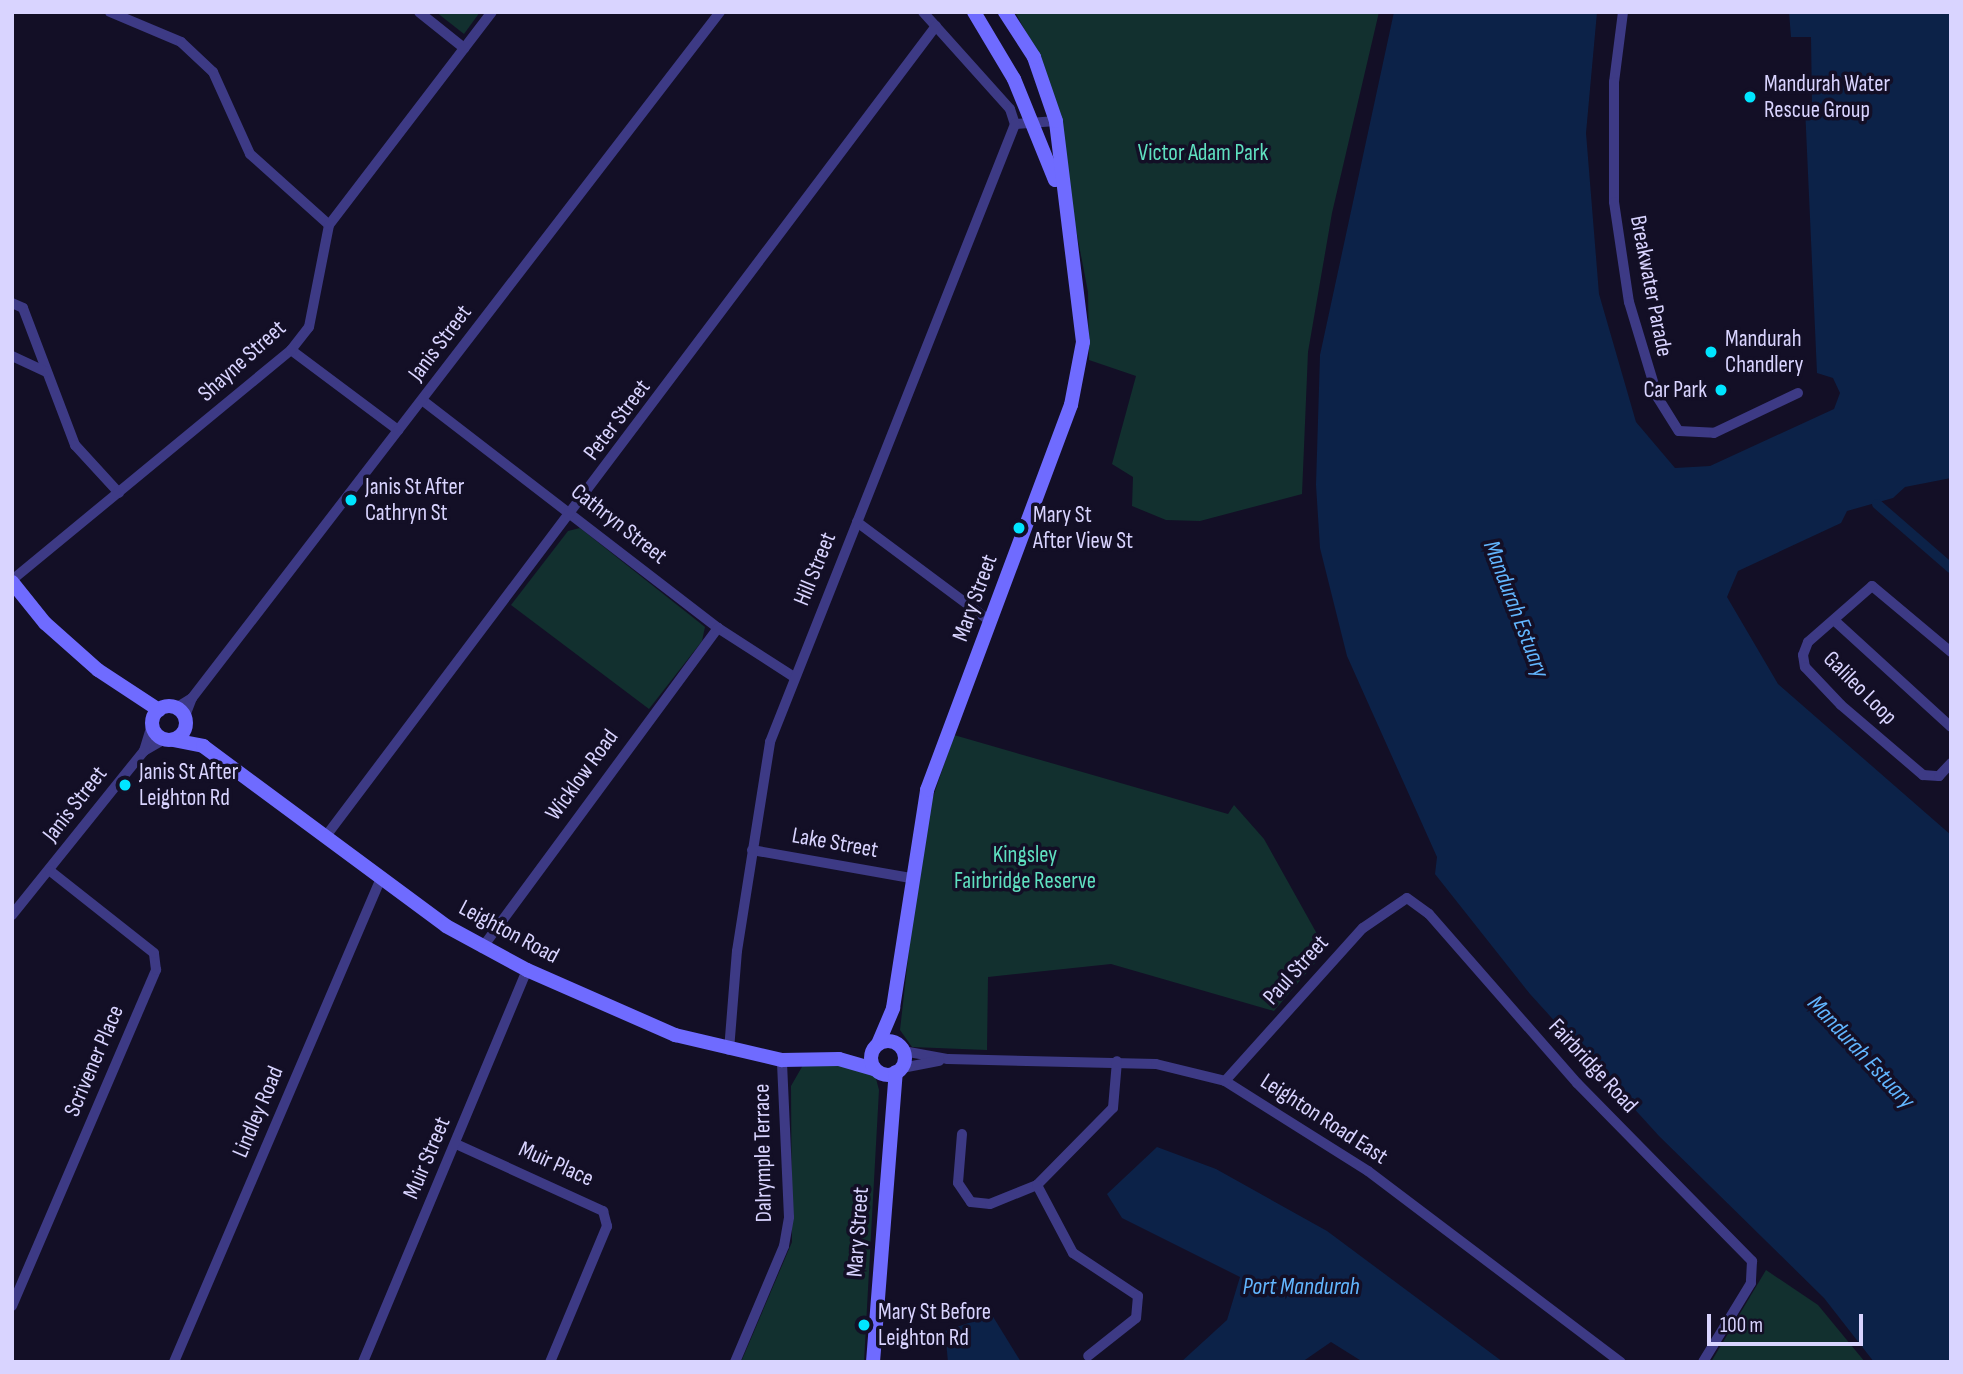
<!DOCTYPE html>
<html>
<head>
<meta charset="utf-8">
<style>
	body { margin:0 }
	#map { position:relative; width:1963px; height:1374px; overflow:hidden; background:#130f26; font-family:"Sofia Sans Condensed",sans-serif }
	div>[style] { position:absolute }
	.green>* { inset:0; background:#12302f }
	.water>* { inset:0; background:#0c2248 }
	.canal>* { height:10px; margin:-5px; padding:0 5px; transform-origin:5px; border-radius:5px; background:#0c2248 }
	.street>* { height:10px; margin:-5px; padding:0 5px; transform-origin:5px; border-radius:5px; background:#3d3a85 }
	.secondary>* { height:14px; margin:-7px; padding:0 7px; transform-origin:7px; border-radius:7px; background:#6f6bff }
	.secondary>.ring { margin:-7px; padding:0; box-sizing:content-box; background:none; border:14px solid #6f6bff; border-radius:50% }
	.dots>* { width:19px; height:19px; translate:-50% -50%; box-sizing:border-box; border:4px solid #130f26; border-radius:50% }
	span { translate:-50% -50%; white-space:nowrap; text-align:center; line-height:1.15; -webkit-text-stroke:7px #130f26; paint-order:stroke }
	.poi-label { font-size:23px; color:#d9d4ff }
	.left { translate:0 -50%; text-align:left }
	.right { translate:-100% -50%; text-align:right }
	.park-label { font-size:23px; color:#5fe0c0 }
	.street-label { font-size:23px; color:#d9d4ff }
	.water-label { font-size:24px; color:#62b6ff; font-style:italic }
	.frame { position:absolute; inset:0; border:14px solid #d9d4ff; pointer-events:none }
	.scale { position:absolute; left:1707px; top:1314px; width:156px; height:32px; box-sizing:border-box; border:4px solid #d9d4ff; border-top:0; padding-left:9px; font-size:21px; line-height:24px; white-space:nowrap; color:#d9d4ff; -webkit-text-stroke:5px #130f26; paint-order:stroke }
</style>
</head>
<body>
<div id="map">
	<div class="green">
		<i style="clip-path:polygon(436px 12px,480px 12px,464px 34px)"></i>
		<i style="clip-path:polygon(1015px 12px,1379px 12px,1332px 213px,1308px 352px,1302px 494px,1200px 521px,1166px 520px,1132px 506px,1133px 477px,1112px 464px,1136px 376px,1089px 360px,1088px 292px,1066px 177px,1038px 54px)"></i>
		<i style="clip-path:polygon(580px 528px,705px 627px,702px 641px,649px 709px,511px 605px,568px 531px)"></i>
		<i style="clip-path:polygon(954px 735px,1228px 814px,1234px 805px,1264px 839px,1326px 950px,1274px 1011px,1111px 964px,988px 977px,987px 1050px,912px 1047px,900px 1030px,915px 896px,927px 815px)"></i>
		<i style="clip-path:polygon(803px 1065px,857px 1065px,875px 1075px,879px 1090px,864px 1362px,741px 1362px,792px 1242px,791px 1086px)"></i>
		<i style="clip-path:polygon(1766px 1270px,1818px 1305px,1865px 1362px,1711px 1362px)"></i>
	</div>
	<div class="water">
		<i style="clip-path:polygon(1394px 12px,1597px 12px,1586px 133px,1599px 294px,1636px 422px,1675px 468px,1710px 466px,1834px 409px,1840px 393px,1833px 378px,1817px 373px,1805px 107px,1812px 106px,1811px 37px,1791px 37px,1789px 12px,1951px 12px,1951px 478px,1905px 487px,1893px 498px,1847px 511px,1841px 523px,1738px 571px,1727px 597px,1778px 684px,1951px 835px,1951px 1362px,1874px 1362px,1824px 1298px,1659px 1136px,1530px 994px,1435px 874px,1437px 857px,1347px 656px,1320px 548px,1316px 485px,1320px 355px)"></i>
		<i style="clip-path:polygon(1157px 1147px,1216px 1169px,1327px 1231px,1503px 1362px,1363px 1362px,1331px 1342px,1302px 1362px,1181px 1362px,1227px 1320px,1240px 1277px,1122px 1218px,1107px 1194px)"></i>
		<i style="clip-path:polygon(992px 1315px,1021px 1362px,948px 1362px,945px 1331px)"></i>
	</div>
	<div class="canal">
		<i style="left:1877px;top:504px;width:98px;rotate:40.9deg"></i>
	</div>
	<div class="street">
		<i style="left:110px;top:12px;width:77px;rotate:22.9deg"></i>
		<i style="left:181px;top:42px;width:44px;rotate:43.2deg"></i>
		<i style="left:213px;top:72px;width:90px;rotate:65.7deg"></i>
		<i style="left:250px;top:154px;width:106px;rotate:41.9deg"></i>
		<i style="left:419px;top:12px;width:58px;rotate:38.7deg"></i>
		<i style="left:923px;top:12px;width:130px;rotate:48.1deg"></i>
		<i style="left:1010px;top:109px;width:16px;rotate:72deg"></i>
		<i style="left:1015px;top:124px;width:41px;rotate:-4.2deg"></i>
		<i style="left:1623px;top:12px;width:71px;rotate:97.3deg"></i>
		<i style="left:1614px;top:82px;width:120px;rotate:90deg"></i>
		<i style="left:1614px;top:202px;width:101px;rotate:81.5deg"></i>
		<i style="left:1629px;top:302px;width:100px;rotate:73.2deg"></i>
		<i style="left:1658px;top:398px;width:39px;rotate:58deg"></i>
		<i style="left:1679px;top:431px;width:35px;rotate:3deg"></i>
		<i style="left:1714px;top:433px;width:93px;rotate:-25.5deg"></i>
		<i style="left:12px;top:303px;width:12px;rotate:24deg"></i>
		<i style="left:23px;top:308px;width:147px;rotate:69.2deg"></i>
		<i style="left:75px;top:445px;width:65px;rotate:47.5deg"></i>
		<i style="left:291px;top:350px;width:134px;rotate:36.8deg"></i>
		<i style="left:12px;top:356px;width:38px;rotate:25deg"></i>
		<i style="left:422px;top:400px;width:374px;rotate:37.6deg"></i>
		<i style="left:718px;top:628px;width:90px;rotate:32.8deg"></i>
		<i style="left:857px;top:522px;width:167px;rotate:36.7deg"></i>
		<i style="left:12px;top:580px;width:362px;rotate:-39.5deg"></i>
		<i style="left:291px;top:350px;width:29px;rotate:-52deg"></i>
		<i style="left:309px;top:327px;width:104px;rotate:-78.9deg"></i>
		<i style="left:329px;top:225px;width:268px;rotate:-52.6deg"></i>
		<i style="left:1835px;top:621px;width:157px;rotate:42.4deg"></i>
		<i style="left:1951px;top:652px;width:103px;rotate:-140.1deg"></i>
		<i style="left:1872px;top:586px;width:85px;rotate:138.8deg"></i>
		<i style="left:1808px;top:642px;width:14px;rotate:111deg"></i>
		<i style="left:1803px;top:655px;width:12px;rotate:81deg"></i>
		<i style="left:1805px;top:667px;width:52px;rotate:46.5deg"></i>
		<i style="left:1841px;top:705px;width:108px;rotate:40.5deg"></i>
		<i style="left:1923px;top:775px;width:16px;rotate:4deg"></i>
		<i style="left:1939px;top:776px;width:18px;rotate:-47deg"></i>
		<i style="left:176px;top:708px;width:19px;rotate:-32deg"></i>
		<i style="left:185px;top:716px;width:19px;rotate:-69deg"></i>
		<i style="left:192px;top:698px;width:866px;rotate:-52.42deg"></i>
		<i style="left:144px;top:751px;width:24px;rotate:-30deg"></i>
		<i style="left:326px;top:836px;width:1014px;rotate:-53.02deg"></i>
		<i style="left:752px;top:850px;width:161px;rotate:10deg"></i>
		<i style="left:12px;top:915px;width:211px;rotate:-51.2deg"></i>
		<i style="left:144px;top:751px;width:27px;rotate:-73deg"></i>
		<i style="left:482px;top:948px;width:398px;rotate:-53.6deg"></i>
		<i style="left:729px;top:1050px;width:99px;rotate:-85.4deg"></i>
		<i style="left:737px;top:951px;width:212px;rotate:-81deg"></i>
		<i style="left:770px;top:742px;width:665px;rotate:-68.37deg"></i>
		<i style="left:903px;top:1051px;width:46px;rotate:10.1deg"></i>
		<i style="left:948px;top:1059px;width:208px;rotate:1.4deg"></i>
		<i style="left:1156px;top:1064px;width:71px;rotate:13.8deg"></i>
		<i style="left:1225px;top:1081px;width:169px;rotate:32.2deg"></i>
		<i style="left:1368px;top:1171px;width:317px;rotate:37.1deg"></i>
		<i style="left:902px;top:1068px;width:38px;rotate:-11deg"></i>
		<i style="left:1225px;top:1081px;width:206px;rotate:-48deg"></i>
		<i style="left:1363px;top:928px;width:53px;rotate:-34.3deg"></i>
		<i style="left:1407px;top:898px;width:27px;rotate:36deg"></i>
		<i style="left:1429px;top:914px;width:225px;rotate:48.8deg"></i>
		<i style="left:1577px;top:1083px;width:250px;rotate:45.5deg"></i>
		<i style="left:1752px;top:1261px;width:22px;rotate:93deg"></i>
		<i style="left:1751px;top:1283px;width:92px;rotate:121.3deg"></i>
		<i style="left:962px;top:1134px;width:49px;rotate:94.7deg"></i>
		<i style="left:958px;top:1183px;width:23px;rotate:56deg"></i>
		<i style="left:971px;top:1202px;width:19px;rotate:6deg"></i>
		<i style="left:990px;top:1204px;width:51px;rotate:-22deg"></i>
		<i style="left:1037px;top:1185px;width:108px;rotate:-45.4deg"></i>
		<i style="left:1113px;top:1108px;width:47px;rotate:-85.1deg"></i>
		<i style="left:456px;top:1144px;width:162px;rotate:24.5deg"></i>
		<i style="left:603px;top:1211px;width:16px;rotate:75deg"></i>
		<i style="left:607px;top:1226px;width:147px;rotate:112.7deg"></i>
		<i style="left:1037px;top:1185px;width:77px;rotate:62.1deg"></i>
		<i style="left:1073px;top:1253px;width:78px;rotate:33.5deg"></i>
		<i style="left:1138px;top:1296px;width:22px;rotate:95deg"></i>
		<i style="left:1136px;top:1318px;width:61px;rotate:141.6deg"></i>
		<i style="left:12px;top:1306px;width:366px;rotate:-66.8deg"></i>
		<i style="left:156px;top:970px;width:17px;rotate:-97deg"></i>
		<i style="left:154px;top:953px;width:132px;rotate:-141.7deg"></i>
		<i style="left:174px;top:1362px;width:526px;rotate:-66.84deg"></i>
		<i style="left:363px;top:1362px;width:425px;rotate:-67.3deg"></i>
		<i style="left:735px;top:1362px;width:126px;rotate:-67.1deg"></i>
		<i style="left:784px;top:1246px;width:29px;rotate:-80deg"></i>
		<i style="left:789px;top:1217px;width:157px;rotate:-92.6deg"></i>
	</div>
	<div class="secondary">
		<i style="left:974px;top:12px;width:78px;rotate:59.2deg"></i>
		<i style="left:1014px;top:79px;width:109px;rotate:67.9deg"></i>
		<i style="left:12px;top:582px;width:53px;rotate:51.2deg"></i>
		<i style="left:45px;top:623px;width:71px;rotate:41.6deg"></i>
		<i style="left:98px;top:670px;width:73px;rotate:33.3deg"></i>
		<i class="ring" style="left:152px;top:706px;width:20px;height:20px"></i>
		<i style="left:173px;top:740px;width:31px;rotate:11deg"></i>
		<i style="left:203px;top:746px;width:302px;rotate:36.5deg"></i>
		<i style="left:446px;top:926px;width:92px;rotate:28.5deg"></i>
		<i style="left:527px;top:970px;width:162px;rotate:23.7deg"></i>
		<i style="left:675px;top:1035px;width:110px;rotate:13.2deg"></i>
		<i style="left:782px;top:1060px;width:57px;rotate:-1deg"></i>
		<i style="left:839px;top:1059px;width:37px;rotate:16deg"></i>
		<i class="ring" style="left:871px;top:1041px;width:20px;height:20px"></i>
		<i style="left:878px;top:1044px;width:39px;rotate:-67deg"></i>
		<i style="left:893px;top:1008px;width:221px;rotate:-81.1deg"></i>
		<i style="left:927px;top:790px;width:411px;rotate:-69.5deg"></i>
		<i style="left:1071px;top:405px;width:64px;rotate:-79.2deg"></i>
		<i style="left:1083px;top:342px;width:223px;rotate:-97deg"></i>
		<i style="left:1056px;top:121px;width:68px;rotate:-109deg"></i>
		<i style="left:1034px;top:57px;width:54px;rotate:-122.8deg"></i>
		<i style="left:873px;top:1362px;width:291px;rotate:-85.5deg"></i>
	</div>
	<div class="dots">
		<i style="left:1750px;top:97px;background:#00e5ff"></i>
		<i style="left:1711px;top:352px;background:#00e5ff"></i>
		<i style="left:1721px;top:390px;background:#00e5ff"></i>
		<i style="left:351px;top:500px;background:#00e5ff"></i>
		<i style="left:1019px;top:528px;background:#00e5ff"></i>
		<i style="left:125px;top:785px;background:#00e5ff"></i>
		<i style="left:864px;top:1325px;background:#00e5ff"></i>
	</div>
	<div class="poi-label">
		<span class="left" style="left:1764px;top:97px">Mandurah Water<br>Rescue Group</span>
		<span class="left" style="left:1725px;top:352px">Mandurah<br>Chandlery</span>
		<span class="right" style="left:1707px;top:390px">Car Park</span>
		<span class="left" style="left:365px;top:500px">Janis St After<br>Cathryn St</span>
		<span class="left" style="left:1033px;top:528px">Mary St<br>After View St</span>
		<span class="left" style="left:139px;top:785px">Janis St After<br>Leighton Rd</span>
		<span class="left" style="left:878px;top:1325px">Mary St Before<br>Leighton Rd</span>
	</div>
	<div class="park-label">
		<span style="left:1203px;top:153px">Victor Adam Park</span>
		<span style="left:1025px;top:868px">Kingsley<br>Fairbridge Reserve</span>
	</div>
	<div class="street-label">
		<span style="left:1651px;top:286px;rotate:79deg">Breakwater Parade</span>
		<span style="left:440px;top:343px;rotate:-53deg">Janis Street</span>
		<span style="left:242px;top:361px;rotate:-42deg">Shayne Street</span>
		<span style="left:617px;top:420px;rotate:-53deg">Peter Street</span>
		<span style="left:619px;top:524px;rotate:38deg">Cathryn Street</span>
		<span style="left:815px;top:569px;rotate:-68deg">Hill Street</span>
		<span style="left:975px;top:598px;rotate:-70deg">Mary Street</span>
		<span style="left:1860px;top:688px;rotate:45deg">Galileo Loop</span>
		<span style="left:582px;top:775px;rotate:-54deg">Wicklow Road</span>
		<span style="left:75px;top:804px;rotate:-52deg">Janis Street</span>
		<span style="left:835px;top:843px;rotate:10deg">Lake Street</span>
		<span style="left:509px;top:932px;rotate:28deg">Leighton Road</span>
		<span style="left:1296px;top:970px;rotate:-48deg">Paul Street</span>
		<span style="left:94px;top:1061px;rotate:-67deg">Scrivener Place</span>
		<span style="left:1593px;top:1066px;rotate:47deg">Fairbridge Road</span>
		<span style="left:258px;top:1112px;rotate:-67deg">Lindley Road</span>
		<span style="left:1324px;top:1119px;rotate:33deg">Leighton Road East</span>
		<span style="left:763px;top:1153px;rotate:-91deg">Dalrymple Terrace</span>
		<span style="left:427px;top:1158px;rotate:-67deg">Muir Street</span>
		<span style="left:556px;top:1164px;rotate:24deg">Muir Place</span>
		<span style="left:858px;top:1232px;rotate:-86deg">Mary Street</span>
	</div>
	<div class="water-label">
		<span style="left:1516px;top:609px;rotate:69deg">Mandurah Estuary</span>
		<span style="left:1861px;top:1052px;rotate:47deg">Mandurah Estuary</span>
		<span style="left:1301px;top:1287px">Port Mandurah</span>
	</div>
	<div class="frame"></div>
	<div class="scale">100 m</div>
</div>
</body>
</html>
